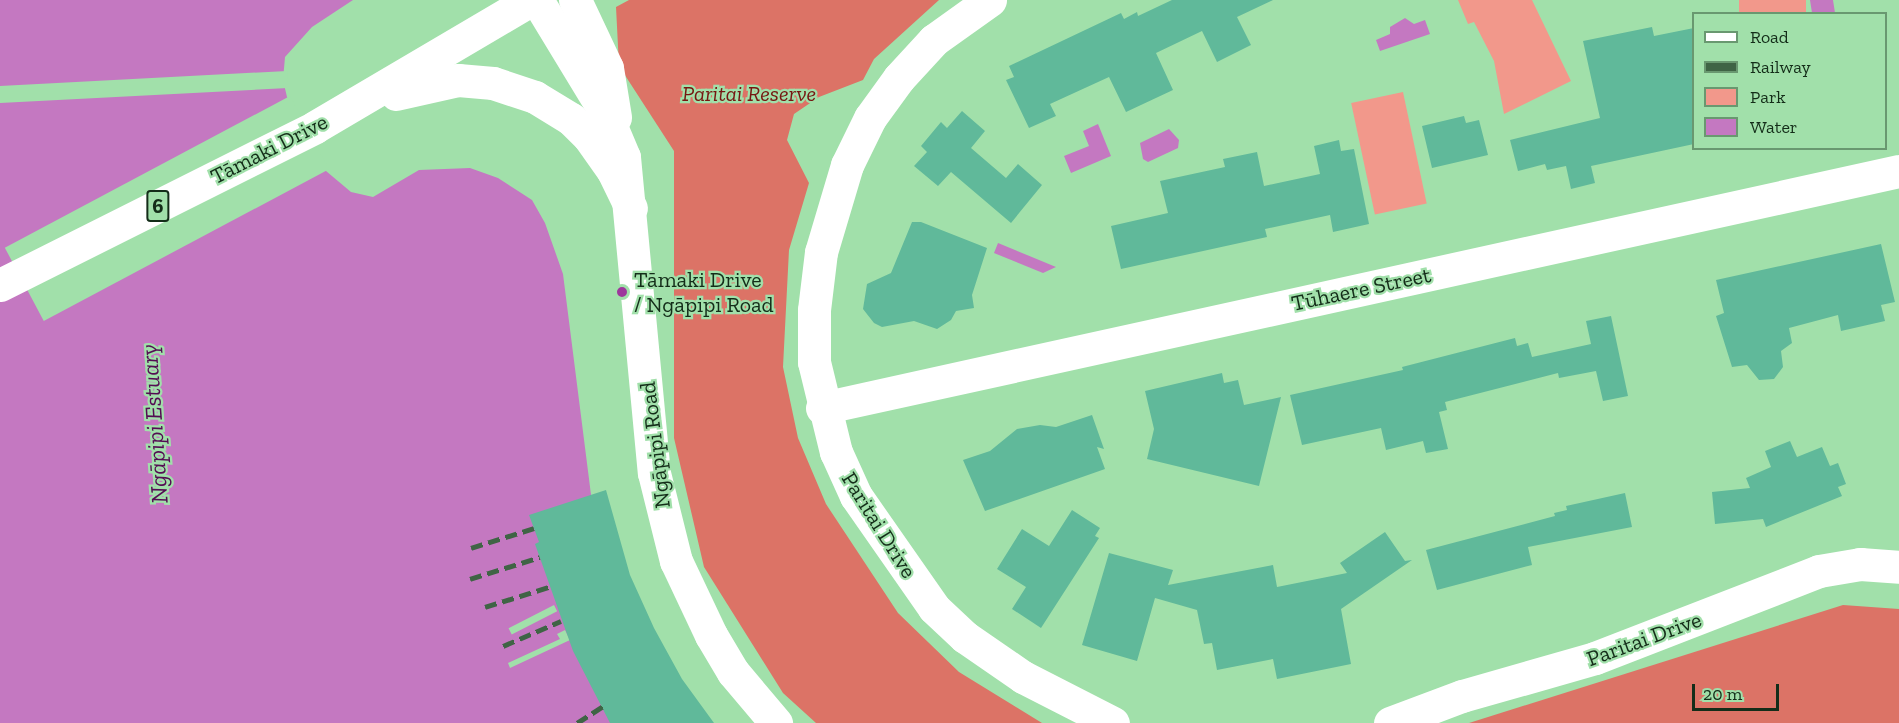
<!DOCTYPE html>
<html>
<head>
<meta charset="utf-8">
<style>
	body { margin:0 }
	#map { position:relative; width:1899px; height:723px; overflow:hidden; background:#a1e0aa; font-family:"Zilla Slab",serif }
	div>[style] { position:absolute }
	.green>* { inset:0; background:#f2988b; transform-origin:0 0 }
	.forest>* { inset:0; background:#dc7366 }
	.water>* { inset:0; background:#c478c1 }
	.pier>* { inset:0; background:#a1e0aa; transform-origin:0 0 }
	.building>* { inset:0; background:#60b99a }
	.minor>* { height:33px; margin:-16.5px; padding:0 16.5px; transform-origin:16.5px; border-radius:16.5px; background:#fff }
	.secondary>* { height:33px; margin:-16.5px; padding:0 16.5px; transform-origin:16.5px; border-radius:16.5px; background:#fff }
	.primary>* { height:33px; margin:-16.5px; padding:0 16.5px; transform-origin:16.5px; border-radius:16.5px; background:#fff }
	.rail>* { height:4.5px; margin-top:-2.25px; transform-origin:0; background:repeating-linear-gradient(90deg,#3f6445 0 12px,transparent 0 18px) }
	.dots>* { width:16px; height:16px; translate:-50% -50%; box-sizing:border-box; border:3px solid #a1e0aa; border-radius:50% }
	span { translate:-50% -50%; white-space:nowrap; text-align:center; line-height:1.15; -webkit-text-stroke:4.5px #a1e0aa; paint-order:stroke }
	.shield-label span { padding:2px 4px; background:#a1e0aa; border:2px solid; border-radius:4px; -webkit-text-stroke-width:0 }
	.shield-label { font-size:21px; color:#142d19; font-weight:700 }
	.park-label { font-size:22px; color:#761611; font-style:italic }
	.street-label { font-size:22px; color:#142d19 }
	.poi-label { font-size:22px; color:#142d19 }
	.left { translate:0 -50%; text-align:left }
	.water-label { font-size:24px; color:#540c53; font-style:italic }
	.legend { position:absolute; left:1692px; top:12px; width:195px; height:138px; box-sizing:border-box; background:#a1e0aa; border:2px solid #699870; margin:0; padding:8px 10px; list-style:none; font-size:18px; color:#142d19 }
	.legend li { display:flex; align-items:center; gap:12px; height:30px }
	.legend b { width:30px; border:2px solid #699870 }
	.scale { position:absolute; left:1692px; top:684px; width:87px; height:27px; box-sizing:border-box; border:3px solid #142d19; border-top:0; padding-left:8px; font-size:18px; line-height:21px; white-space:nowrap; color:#142d19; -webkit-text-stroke:4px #a1e0aa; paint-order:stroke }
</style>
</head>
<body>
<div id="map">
	<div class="green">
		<i style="clip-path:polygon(1458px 0,1532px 0,1571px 81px,1504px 114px,1494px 61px,1474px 22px,1468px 24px)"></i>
		<i style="left:1739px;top:0;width:67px;height:14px"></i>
		<i style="left:1403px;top:92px;width:114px;height:53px;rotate:78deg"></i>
	</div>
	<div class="forest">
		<i style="clip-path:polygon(629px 0,939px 0,874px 59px,863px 80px,819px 97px,794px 114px,787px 140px,809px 183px,789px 250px,783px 367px,798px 438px,826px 504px,898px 613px,959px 672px,1042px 723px,816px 723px,783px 693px,704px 567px,674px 438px,674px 151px,619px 66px,616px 7px)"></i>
		<i style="clip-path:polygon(1843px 605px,1899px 609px,1899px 723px,1469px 723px)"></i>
	</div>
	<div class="water">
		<i style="clip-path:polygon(0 0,353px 0,312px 27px,285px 57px,283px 80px,287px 97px,326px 171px,351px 192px,373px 197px,419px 170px,470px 168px,498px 178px,532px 200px,545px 223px,563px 274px,597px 542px,689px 723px,0 723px)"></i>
		<i style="clip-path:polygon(1810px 0,1833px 0,1835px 13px,1812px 13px)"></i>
		<i style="clip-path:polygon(1405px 18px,1414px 24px,1425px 20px,1430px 34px,1380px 51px,1376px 40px,1390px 34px,1390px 27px)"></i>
		<i style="clip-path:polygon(1098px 124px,1111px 156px,1071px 173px,1064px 156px,1089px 146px,1083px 131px)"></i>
		<i style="clip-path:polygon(1169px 129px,1179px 140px,1178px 148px,1148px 162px,1143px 159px,1140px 143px)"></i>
		<i style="clip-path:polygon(998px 243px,1056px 267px,1043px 273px,994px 253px)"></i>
	</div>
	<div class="pier">
		<i style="left:287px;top:71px;width:17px;height:319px;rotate:87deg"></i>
		<i style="left:290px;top:96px;width:83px;height:323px;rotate:62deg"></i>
		<i style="left:554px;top:605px;width:7px;height:51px;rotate:63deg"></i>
		<i style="clip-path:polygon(565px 630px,570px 640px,510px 668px,508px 663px,560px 639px,557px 634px)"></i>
	</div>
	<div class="building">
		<i style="clip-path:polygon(1172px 0,1273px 0,1237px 17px,1251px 45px,1217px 62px,1202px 31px,1156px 53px,1173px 90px,1126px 112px,1109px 77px,1050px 104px,1056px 116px,1029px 128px,1006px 80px,1014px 77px,1009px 66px,1121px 13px,1124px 19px,1137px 12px,1138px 16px)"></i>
		<i style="clip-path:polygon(1652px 27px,1654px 36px,1694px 28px,1694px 144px,1591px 166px,1595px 183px,1571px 189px,1566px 166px,1547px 170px,1545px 164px,1518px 171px,1510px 140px,1600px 118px,1583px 41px)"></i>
		<i style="clip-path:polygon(962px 111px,985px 131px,971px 148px,1006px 178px,1018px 164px,1042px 185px,1011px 223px,951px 172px,938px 186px,914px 166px,927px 152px,921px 146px,941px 122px,947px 128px)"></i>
		<i style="clip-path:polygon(1464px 116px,1466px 123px,1479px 120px,1488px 155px,1432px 168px,1422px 126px)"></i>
		<i style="clip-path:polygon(1339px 140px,1341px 151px,1354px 149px,1369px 224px,1333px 232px,1330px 215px,1265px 229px,1267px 237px,1121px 269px,1111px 226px,1168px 213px,1160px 181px,1225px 167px,1223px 159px,1257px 152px,1264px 186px,1320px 174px,1314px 146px)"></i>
		<i style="clip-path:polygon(912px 222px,921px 222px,987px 248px,972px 295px,974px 308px,956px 311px,951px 320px,937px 329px,914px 321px,882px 327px,874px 323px,863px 309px,867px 284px,891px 273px)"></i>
		<i style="clip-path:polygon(1881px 244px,1895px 302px,1881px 305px,1885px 321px,1841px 331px,1838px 315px,1789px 328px,1792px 343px,1781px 351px,1783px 367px,1774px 379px,1759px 380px,1747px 365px,1732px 367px,1716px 316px,1724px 313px,1716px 280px)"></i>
		<i style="clip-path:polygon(1611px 316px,1628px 396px,1603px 401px,1596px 371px,1559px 378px,1558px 373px,1445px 402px,1447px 410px,1439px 412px,1448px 449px,1426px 453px,1423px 441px,1386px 450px,1381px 428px,1302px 445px,1290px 395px,1403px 370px,1402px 367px,1515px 338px,1517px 346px,1528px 343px,1532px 357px,1591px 344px,1586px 321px)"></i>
		<i style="clip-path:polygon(1222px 373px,1224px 383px,1238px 380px,1244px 405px,1281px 397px,1259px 486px,1147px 459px,1154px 429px,1145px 391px)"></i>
		<i style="clip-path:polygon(1092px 415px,1104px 449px,1097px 447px,1105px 469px,985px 511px,963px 460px,990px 451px,1017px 429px,1040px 425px,1056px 427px)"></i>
		<i style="clip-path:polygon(1790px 441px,1797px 457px,1822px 447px,1830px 466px,1838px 463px,1846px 484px,1838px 487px,1842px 496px,1766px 527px,1763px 519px,1715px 524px,1712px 492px,1750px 488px,1746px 478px,1771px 467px,1765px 451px)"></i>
		<i style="clip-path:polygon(606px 490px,630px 575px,654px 628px,682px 679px,714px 723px,610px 723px,573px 651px,535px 544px,539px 542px,529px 515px)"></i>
		<i style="clip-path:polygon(1625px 493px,1632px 527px,1528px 547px,1532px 565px,1437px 590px,1426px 550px,1555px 516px,1554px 513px,1567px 510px,1566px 506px)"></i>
		<i style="clip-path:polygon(1072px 510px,1100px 528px,1095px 536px,1099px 538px,1041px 628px,1012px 609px,1026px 587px,997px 569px,1022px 529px,1049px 546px)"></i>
		<i style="clip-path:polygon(1385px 532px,1405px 561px,1412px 560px,1341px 609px,1351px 664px,1277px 679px,1273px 659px,1217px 670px,1212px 643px,1204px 644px,1197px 610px,1155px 598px,1137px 661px,1082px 645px,1109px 553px,1173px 570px,1168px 585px,1273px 565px,1277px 587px,1347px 573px,1340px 563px)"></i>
	</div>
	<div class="minor">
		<i style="left:990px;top:0;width:69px;rotate:144.5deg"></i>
		<i style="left:934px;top:40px;width:52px;rotate:132.6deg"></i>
		<i style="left:899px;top:78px;width:49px;rotate:125.9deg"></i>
		<i style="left:870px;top:118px;width:52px;rotate:116.1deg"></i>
		<i style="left:847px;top:165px;width:91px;rotate:106.6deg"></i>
		<i style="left:821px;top:252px;width:58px;rotate:96.9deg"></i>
		<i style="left:814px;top:310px;width:52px;rotate:90deg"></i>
		<i style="left:814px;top:362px;width:93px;rotate:76.3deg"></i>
		<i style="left:836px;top:452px;width:48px;rotate:65.6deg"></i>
		<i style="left:856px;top:496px;width:136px;rotate:55.1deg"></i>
		<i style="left:934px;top:608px;width:42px;rotate:43.1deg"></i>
		<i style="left:965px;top:637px;width:70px;rotate:34.6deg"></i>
		<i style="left:1023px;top:677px;width:101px;rotate:27.1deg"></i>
		<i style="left:822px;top:408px;width:1103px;rotate:-12.41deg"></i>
		<i style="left:1390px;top:723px;width:77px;rotate:-20.6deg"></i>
		<i style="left:1462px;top:696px;width:138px;rotate:-15.9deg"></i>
		<i style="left:1595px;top:658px;width:240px;rotate:-21.2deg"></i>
		<i style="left:1819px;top:571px;width:42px;rotate:-9.7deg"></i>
		<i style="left:1860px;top:564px;width:39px;rotate:4deg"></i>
	</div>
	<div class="secondary">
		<i style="left:537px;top:0;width:131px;rotate:58.7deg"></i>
		<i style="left:605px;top:112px;width:49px;rotate:67.1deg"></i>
		<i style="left:624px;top:157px;width:317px;rotate:84.6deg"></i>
		<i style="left:654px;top:473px;width:91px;rotate:76deg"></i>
		<i style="left:676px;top:561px;width:82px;rotate:64.7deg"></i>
		<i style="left:711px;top:635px;width:43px;rotate:59.3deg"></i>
		<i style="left:733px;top:672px;width:67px;rotate:49.9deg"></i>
		<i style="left:575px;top:0;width:75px;rotate:64.8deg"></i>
		<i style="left:607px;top:68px;width:50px;rotate:80.7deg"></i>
	</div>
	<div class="primary">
		<i style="left:396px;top:94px;width:64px;rotate:-12.7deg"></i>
		<i style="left:458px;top:80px;width:35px;rotate:5deg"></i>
		<i style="left:493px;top:83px;width:44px;rotate:18.4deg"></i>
		<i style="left:535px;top:97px;width:42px;rotate:31.4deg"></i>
		<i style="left:571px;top:119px;width:25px;rotate:45deg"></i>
		<i style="left:589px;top:137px;width:42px;rotate:54.8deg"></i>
		<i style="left:613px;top:171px;width:41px;rotate:64.1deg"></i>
		<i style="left:0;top:285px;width:352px;rotate:-26.6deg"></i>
		<i style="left:315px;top:127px;width:251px;rotate:-30.5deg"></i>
	</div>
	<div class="rail">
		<i style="left:471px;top:548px;width:66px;rotate:-17.6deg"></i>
		<i style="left:470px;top:579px;width:73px;rotate:-17.4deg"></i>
		<i style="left:485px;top:607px;width:67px;rotate:-17.4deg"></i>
		<i style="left:503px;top:646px;width:63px;rotate:-23.3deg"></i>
		<i style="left:577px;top:723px;width:31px;rotate:-33deg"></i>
	</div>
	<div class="dots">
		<i style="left:622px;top:292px;background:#9d379c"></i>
	</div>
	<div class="shield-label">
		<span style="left:158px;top:206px">6</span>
	</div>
	<div class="park-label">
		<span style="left:749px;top:94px">Paritai Reserve</span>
	</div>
	<div class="street-label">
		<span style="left:269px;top:149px;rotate:-27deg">Tāmaki Drive</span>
		<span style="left:1361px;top:289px;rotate:-12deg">Tūhaere Street</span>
		<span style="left:655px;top:445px;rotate:-97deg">Ngāpipi Road</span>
		<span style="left:879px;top:525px;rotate:58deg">Paritai Drive</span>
		<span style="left:1644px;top:639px;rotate:-20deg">Paritai Drive</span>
	</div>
	<div class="poi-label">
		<span class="left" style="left:634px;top:292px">Tāmaki Drive<br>/ Ngāpipi Road</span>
	</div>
	<div class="water-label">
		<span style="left:154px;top:424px;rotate:-94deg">Ngāpipi Estuary</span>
	</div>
	<ul class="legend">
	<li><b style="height:8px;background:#fff"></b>Road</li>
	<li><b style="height:8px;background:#3f6445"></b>Railway</li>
	<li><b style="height:16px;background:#f2988b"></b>Park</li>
	<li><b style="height:16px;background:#c478c1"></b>Water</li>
	</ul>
	<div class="scale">20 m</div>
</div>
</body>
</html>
